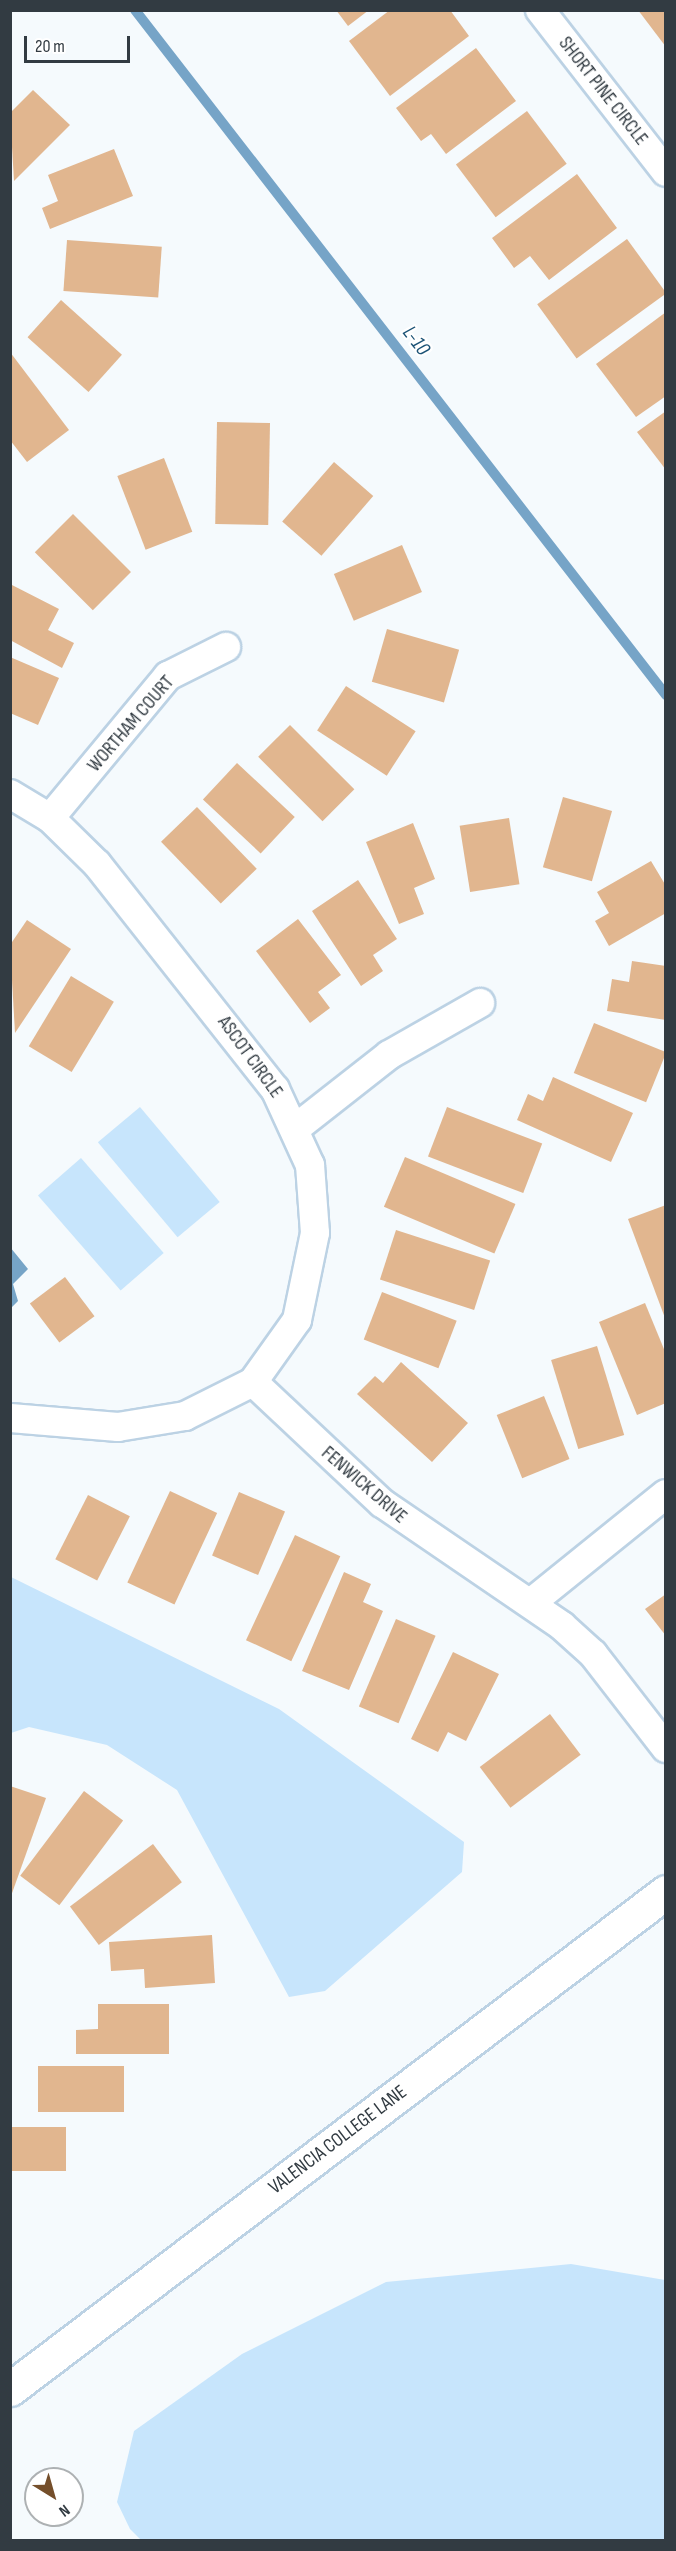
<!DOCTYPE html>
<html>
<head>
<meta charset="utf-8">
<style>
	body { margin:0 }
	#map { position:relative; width:676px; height:2551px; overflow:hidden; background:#f5fafd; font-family:"Sofia Sans Condensed",sans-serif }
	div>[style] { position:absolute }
	.green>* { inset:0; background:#c7e5fc; transform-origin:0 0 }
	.water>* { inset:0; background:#76a4c7 }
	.stream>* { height:10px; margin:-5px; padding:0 5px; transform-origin:5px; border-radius:5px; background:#76a4c7 }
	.building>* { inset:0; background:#e1b68f; transform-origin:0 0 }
	.roads { filter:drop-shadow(2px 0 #bcd2e4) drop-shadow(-2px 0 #bcd2e4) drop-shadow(0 2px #bcd2e4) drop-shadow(0 -2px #bcd2e4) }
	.minor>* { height:28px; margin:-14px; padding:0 14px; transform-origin:14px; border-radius:14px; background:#fff }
	.tertiary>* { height:33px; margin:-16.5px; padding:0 16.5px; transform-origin:16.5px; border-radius:16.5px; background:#fff }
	span { translate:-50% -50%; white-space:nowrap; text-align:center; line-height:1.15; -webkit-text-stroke:4.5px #fff; paint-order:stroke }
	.street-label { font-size:20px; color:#323b42 }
	.water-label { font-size:21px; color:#1c5376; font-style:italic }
	.frame { position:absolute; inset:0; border:12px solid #323b42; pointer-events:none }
	.north { position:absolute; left:24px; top:2467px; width:60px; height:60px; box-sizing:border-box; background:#fff; border:2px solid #adb1b3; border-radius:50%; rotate:143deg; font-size:16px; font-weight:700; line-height:24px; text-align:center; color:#323b42 }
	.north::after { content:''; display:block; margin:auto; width:21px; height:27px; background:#754f2b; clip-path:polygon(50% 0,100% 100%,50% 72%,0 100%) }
	.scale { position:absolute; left:24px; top:36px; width:106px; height:27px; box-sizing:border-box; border:3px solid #323b42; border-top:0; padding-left:8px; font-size:18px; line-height:21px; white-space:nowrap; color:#323b42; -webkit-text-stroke:4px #fff; paint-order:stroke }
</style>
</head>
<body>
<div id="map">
	<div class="green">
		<i style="left:140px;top:1107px;width:124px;height:55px;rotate:50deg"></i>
		<i style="left:81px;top:1158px;width:126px;height:57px;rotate:49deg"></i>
		<i style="clip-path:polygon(11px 1577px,279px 1709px,464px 1842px,462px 1872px,325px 1991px,289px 1997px,177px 1790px,107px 1745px,29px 1727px,11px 1733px)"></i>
		<i style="clip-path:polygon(571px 2264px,665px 2280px,665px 2540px,141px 2540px,130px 2529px,117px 2502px,134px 2431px,242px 2354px,386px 2282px)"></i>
	</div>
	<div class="water">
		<i style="clip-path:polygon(10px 1247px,28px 1269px,13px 1284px,18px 1301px,11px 1308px)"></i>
	</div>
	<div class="stream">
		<i style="left:135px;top:10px;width:867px;rotate:52.22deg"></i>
	</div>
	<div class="building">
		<i style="clip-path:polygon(336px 10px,369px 10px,348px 26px)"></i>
		<i style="clip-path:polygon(390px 10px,450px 10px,469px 36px,390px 96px,349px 41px)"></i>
		<i style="clip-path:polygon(638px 10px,666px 10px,666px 47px)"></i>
		<i style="clip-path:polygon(476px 48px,516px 101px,446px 154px,431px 134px,421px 141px,396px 108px)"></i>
		<i style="clip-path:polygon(33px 90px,70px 125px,14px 181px,10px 113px)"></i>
		<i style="left:527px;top:111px;width:66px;height:89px;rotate:53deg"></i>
		<i style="clip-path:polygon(114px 149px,133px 196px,50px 229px,42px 208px,58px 201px,48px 175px)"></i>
		<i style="clip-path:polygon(577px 174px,617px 228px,549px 280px,530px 256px,514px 268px,492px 238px)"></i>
		<i style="left:627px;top:239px;width:67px;height:111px;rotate:54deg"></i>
		<i style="left:67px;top:240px;width:95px;height:51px;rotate:4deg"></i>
		<i style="left:61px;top:300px;width:82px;height:50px;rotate:42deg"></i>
		<i style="clip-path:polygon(666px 312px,666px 396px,636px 417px,596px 364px)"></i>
		<i style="clip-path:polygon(10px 352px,69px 430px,27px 462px,10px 440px)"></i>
		<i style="clip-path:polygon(666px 411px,666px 470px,637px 432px)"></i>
		<i style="left:217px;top:422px;width:53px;height:102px;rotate:1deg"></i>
		<i style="left:164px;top:458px;width:79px;height:50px;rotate:69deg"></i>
		<i style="left:334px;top:462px;width:52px;height:79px;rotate:41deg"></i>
		<i style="left:73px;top:514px;width:82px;height:54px;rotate:45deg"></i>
		<i style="left:402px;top:545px;width:51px;height:74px;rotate:67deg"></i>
		<i style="clip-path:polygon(10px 584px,59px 609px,48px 630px,74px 643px,62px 668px,10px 640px)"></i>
		<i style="left:387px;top:629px;width:75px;height:55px;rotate:16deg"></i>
		<i style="clip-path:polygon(10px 657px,59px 678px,38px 725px,10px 713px)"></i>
		<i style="left:346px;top:686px;width:83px;height:53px;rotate:33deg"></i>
		<i style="left:290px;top:725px;width:91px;height:45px;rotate:45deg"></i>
		<i style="left:237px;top:763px;width:79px;height:50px;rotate:43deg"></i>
		<i style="left:563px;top:797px;width:51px;height:73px;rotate:16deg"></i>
		<i style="left:197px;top:807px;width:86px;height:50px;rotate:46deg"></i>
		<i style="left:509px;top:818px;width:67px;height:50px;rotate:81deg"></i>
		<i style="clip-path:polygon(413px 823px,435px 879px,414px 888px,424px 914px,399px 924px,366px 842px)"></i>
		<i style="clip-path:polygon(651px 861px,666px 886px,666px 913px,609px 946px,595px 921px,609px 913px,597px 892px)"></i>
		<i style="clip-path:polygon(358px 880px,397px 939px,373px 955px,383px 971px,361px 986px,312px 911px)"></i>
		<i style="clip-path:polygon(298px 919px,341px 975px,318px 992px,330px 1008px,310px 1023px,256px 951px)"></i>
		<i style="clip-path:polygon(27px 920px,71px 949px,15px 1033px,10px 945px)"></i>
		<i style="clip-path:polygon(632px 961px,666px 966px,666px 1020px,607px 1011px,612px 979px,629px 982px)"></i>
		<i style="left:71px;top:976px;width:50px;height:82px;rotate:31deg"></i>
		<i style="left:594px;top:1023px;width:78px;height:54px;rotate:22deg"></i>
		<i style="clip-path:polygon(553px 1077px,633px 1113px,611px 1162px,517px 1120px,528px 1094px,543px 1101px)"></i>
		<i style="left:447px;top:1107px;width:102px;height:53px;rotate:21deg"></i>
		<i style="left:405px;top:1157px;width:120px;height:54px;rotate:23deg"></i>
		<i style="clip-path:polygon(666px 1205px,666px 1318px,665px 1318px,628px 1219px)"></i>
		<i style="left:396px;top:1230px;width:99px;height:52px;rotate:18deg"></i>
		<i style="left:65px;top:1277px;width:49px;height:44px;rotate:53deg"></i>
		<i style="left:382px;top:1292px;width:80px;height:51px;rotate:21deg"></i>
		<i style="clip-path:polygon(645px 1303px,666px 1354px,666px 1403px,637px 1415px,599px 1322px)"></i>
		<i style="left:597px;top:1346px;width:93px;height:48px;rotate:73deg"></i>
		<i style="clip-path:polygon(401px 1362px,468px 1423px,432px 1462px,357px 1394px,375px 1376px,383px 1383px)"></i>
		<i style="left:544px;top:1396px;width:68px;height:51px;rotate:68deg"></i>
		<i style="left:170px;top:1491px;width:52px;height:101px;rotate:25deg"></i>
		<i style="left:239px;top:1492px;width:50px;height:69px;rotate:23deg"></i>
		<i style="left:88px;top:1495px;width:47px;height:72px;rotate:27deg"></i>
		<i style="left:295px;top:1535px;width:50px;height:116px;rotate:25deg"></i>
		<i style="clip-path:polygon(344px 1572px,371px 1584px,363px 1602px,383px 1611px,349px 1690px,302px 1671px)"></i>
		<i style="clip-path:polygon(666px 1594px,666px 1636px,645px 1609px)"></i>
		<i style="left:396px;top:1619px;width:43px;height:95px;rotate:23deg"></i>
		<i style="clip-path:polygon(453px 1652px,499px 1674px,466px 1741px,448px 1732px,438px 1752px,411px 1739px)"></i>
		<i style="left:550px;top:1714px;width:51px;height:88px;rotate:53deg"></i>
		<i style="clip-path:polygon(10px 1786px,46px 1798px,11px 1896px,10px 1896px)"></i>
		<i style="left:84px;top:1791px;width:49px;height:106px;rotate:37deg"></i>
		<i style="left:153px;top:1844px;width:48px;height:104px;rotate:53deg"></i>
		<i style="clip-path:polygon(212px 1935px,215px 1983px,145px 1988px,144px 1969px,111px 1971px,109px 1942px)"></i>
		<i style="clip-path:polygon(98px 2004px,169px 2004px,169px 2054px,76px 2054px,76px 2030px,98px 2029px)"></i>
		<i style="left:38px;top:2066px;width:86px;height:46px"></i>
		<i style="left:10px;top:2127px;width:56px;height:44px"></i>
	</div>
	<div class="roads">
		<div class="minor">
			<i style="left:540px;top:10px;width:205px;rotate:52.1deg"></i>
			<i style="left:10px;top:794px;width:47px;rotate:31deg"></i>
			<i style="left:50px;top:818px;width:66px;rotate:44.4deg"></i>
			<i style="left:97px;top:864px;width:287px;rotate:51.7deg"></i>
			<i style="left:275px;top:1089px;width:84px;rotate:65.3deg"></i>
			<i style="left:310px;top:1165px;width:68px;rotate:85.8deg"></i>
			<i style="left:315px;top:1233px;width:89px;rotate:101.7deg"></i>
			<i style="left:297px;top:1320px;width:76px;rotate:125.4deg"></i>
			<i style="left:253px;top:1382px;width:76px;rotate:153.4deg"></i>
			<i style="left:185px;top:1416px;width:68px;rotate:170.7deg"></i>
			<i style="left:118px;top:1427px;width:108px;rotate:-175.2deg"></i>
			<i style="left:50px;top:818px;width:185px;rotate:-50.3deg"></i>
			<i style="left:168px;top:676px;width:65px;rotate:-26.6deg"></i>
			<i style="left:296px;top:1128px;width:118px;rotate:-38.1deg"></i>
			<i style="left:389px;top:1055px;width:105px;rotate:-29.7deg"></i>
			<i style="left:253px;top:1382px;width:177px;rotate:43.2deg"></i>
			<i style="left:382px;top:1503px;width:218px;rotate:34.3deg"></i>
			<i style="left:562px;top:1626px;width:42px;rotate:42.1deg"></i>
			<i style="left:593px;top:1654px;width:119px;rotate:52.2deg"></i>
			<i style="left:532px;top:1602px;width:172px;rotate:-38.9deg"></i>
		</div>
		<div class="tertiary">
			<i style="left:10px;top:2389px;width:823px;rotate:-37.15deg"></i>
		</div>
	</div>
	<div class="street-label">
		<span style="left:603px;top:91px;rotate:52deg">SHORT PINE CIRCLE</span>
		<span style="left:131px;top:724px;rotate:-49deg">WORTHAM COURT</span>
		<span style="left:250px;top:1057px;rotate:54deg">ASCOT CIRCLE</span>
		<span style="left:364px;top:1485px;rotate:41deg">FENWICK DRIVE</span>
		<span style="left:338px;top:2140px;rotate:-37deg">VALENCIA COLLEGE LANE</span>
	</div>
	<div class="water-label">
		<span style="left:416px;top:341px;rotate:52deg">L-10</span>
	</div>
	<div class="frame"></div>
	<div class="north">N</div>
	<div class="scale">20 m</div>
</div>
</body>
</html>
